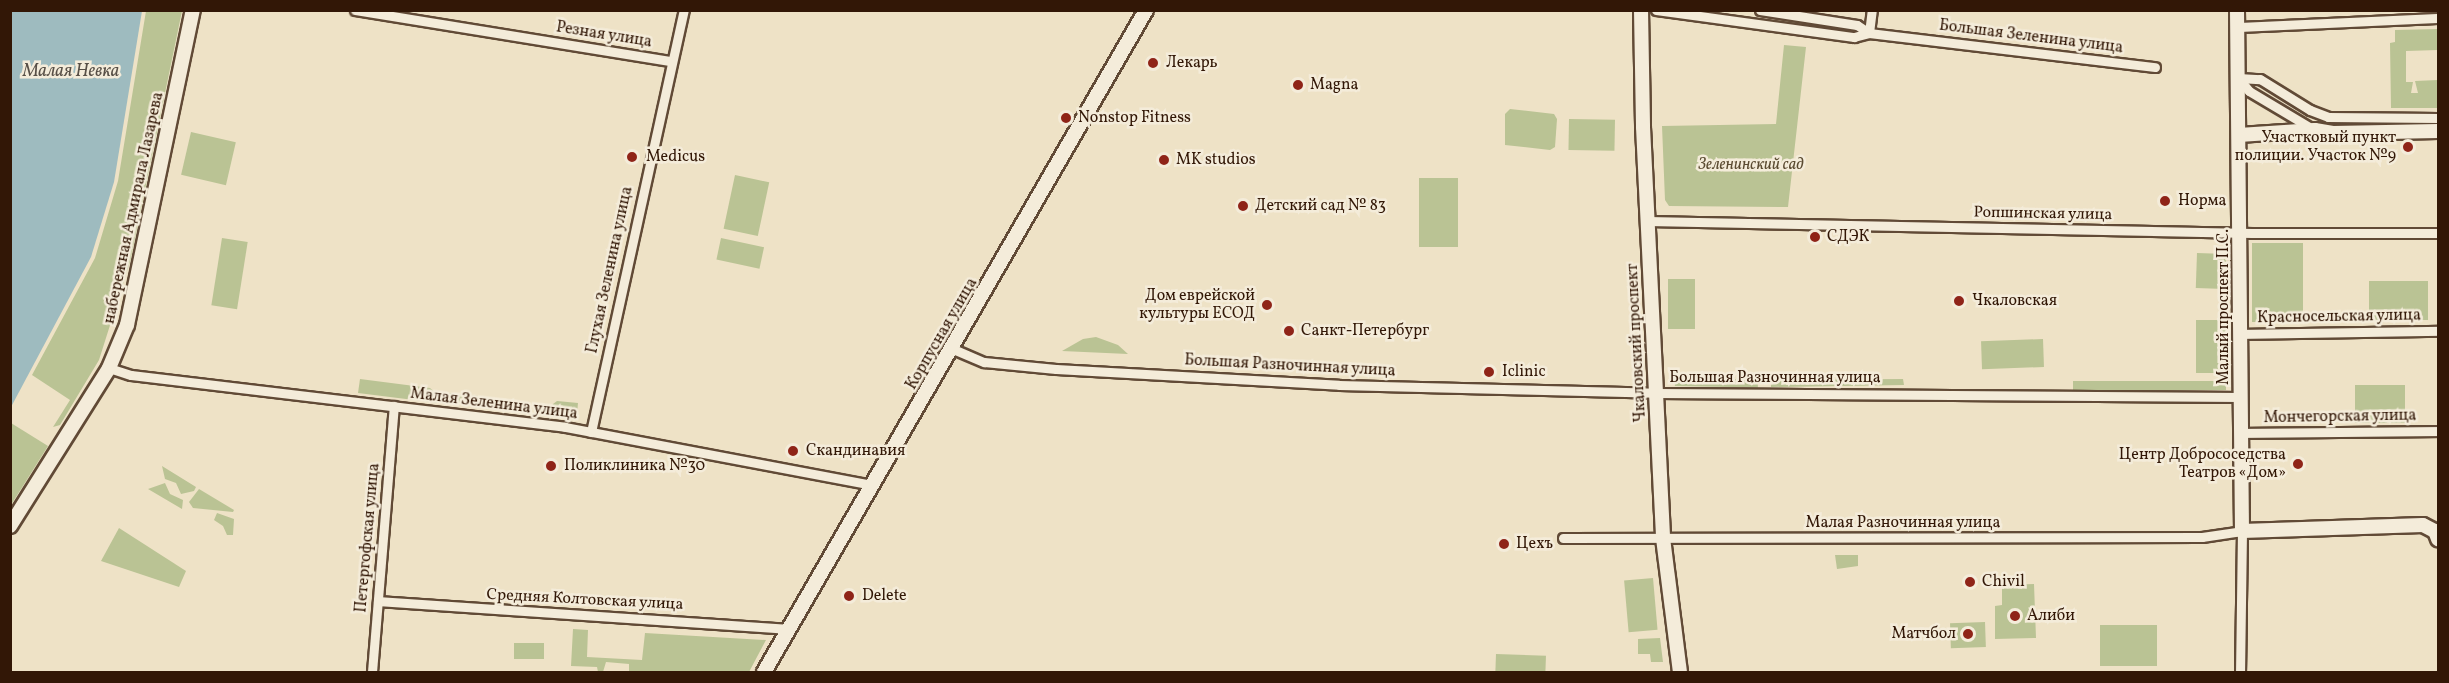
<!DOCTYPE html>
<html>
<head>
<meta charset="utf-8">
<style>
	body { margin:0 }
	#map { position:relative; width:2449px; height:683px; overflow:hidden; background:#eee2c6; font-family:Vollkorn,serif }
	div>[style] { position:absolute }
	.green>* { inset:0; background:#bac394; transform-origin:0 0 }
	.water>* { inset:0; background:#9ebbbf }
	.roads { filter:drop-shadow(2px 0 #614a36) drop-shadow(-2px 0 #614a36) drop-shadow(0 2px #614a36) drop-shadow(0 -2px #614a36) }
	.street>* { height:9px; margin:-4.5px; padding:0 4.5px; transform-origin:4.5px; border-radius:4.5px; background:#f4ecda }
	.secondary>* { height:14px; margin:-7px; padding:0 7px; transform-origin:7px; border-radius:7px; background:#f4ecda }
	.dots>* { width:16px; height:16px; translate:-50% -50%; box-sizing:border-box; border:3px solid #f4ecda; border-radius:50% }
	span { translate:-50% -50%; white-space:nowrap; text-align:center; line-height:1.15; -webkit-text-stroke:5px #f4ecda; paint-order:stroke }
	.street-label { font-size:16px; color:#321706 }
	.poi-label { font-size:16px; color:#321706 }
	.left { translate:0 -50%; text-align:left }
	.right { translate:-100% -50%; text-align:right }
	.park-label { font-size:16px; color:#5b4b31; font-style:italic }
	.water-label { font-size:18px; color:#585047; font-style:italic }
	.frame { position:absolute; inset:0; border:12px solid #321706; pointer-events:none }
</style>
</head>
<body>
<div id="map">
	<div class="green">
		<i style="clip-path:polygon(146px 11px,182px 11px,130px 262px,99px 360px,60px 425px,53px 427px,70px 400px,32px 375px,95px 258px,118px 181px)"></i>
		<i style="clip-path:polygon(2438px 29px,2438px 50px,2406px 51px,2406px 82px,2413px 82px,2411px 93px,2418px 93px,2415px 81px,2438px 80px,2438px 108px,2391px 108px,2390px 43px,2395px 42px,2395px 30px)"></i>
		<i style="clip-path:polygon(1784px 45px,1806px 47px,1788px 207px,1669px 206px,1665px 200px,1662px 126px,1776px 124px)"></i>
		<i style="clip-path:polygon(1510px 109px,1554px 114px,1557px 119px,1555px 147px,1550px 150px,1505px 145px,1505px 114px)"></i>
		<i style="left:1569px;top:119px;width:46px;height:31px;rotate:1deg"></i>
		<i style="left:191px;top:132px;width:46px;height:44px;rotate:13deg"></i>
		<i style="left:735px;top:175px;width:35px;height:55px;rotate:12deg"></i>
		<i style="left:1419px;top:178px;width:39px;height:69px"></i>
		<i style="left:222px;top:238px;width:26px;height:68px;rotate:9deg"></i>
		<i style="left:721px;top:238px;width:44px;height:22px;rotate:12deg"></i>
		<i style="left:2252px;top:243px;width:51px;height:79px"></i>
		<i style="left:2197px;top:253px;width:29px;height:35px;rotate:2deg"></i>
		<i style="left:1668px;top:279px;width:27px;height:50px"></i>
		<i style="left:2428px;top:281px;width:39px;height:59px;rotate:90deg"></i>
		<i style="left:2226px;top:320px;width:53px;height:30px;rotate:90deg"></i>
		<i style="clip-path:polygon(1096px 337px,1118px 345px,1128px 354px,1062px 351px,1083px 339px)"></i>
		<i style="left:2043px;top:339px;width:28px;height:62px;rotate:88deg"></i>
		<i style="left:1675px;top:378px;width:83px;height:8px;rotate:1deg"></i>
		<i style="clip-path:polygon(360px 379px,430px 388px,438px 395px,438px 403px,358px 393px)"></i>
		<i style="clip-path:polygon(1903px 379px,1904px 385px,1771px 387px,1771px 380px)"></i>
		<i style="left:2073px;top:381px;width:153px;height:9px"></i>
		<i style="left:2355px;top:385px;width:50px;height:38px"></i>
		<i style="clip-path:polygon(449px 393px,479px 396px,478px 406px,454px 402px)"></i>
		<i style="clip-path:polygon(557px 401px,578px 403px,577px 413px,571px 418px,540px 414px)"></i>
		<i style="clip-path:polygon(11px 423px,48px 446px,11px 505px)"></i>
		<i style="clip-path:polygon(162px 466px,196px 487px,194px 491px,181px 494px,176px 483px,165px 479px)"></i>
		<i style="clip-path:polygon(165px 483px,170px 494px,183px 500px,182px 509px,148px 489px)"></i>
		<i style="clip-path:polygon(199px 489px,234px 510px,233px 512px,193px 508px,189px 502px)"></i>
		<i style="clip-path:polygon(217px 513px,234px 519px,233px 535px,227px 535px,223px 526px,214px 520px)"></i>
		<i style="clip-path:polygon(119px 528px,186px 571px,179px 587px,101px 561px)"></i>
		<i style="clip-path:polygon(1835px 555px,1858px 555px,1858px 566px,1837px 569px)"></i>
		<i style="left:1653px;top:578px;width:52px;height:29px;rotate:85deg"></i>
		<i style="clip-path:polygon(2034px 584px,2036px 638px,1995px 639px,1995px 606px,2002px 605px,2002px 585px)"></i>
		<i style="left:1985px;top:622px;width:25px;height:35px;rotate:88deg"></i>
		<i style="left:2100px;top:625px;width:57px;height:41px"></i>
		<i style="clip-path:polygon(573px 629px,588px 630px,587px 657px,642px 660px,645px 633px,766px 640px,749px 672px,629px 672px,629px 664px,606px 662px,603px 672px,598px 672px,597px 667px,571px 666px)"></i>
		<i style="clip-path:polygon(1660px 638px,1663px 662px,1651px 662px,1650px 654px,1638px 654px,1638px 639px)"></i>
		<i style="left:514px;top:643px;width:30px;height:16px"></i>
		<i style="left:1496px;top:654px;width:50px;height:18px;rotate:2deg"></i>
	</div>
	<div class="water">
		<i style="clip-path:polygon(11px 10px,142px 11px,114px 182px,91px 257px,11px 407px)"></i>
	</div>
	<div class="roads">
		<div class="street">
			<i style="left:355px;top:10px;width:319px;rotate:9.2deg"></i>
			<i style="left:1656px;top:10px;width:200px;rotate:7.8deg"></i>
			<i style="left:1854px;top:37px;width:16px;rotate:-15deg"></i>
			<i style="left:1869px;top:33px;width:288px;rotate:6.8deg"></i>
			<i style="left:1760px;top:10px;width:98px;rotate:8.8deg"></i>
			<i style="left:1857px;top:25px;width:14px;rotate:34deg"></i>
			<i style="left:2238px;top:27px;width:200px;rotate:-2.6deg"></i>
			<i style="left:1869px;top:33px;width:23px;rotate:-83deg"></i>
			<i style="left:2311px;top:128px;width:72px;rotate:-149.2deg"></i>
			<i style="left:2249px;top:91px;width:17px;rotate:-130deg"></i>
			<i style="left:2238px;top:78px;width:22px;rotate:3deg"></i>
			<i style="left:2260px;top:79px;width:59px;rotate:31.8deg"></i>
			<i style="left:2310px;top:110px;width:19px;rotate:21deg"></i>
			<i style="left:2328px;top:117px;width:110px;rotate:0.5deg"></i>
			<i style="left:1647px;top:221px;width:605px;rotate:1.14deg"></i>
			<i style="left:2252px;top:233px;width:186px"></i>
			<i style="left:2241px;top:334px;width:197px;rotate:-0.9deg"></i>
			<i style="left:953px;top:349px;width:34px;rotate:23deg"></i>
			<i style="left:984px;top:362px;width:72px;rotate:5.6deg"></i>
			<i style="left:1056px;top:369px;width:283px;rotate:3.2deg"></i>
			<i style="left:1339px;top:385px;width:317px;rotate:1.4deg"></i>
			<i style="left:1656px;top:393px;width:585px;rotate:0.39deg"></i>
			<i style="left:109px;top:368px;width:23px;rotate:18deg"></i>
			<i style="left:131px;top:375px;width:437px;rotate:6.8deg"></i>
			<i style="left:565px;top:427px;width:313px;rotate:10.7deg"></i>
			<i style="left:591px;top:432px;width:432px;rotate:-77.6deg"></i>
			<i style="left:2241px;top:433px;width:197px;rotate:-0.6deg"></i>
			<i style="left:1563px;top:538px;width:639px;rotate:-0.09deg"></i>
			<i style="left:2202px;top:537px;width:40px;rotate:-8.5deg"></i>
			<i style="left:2242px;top:531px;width:141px;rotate:90.8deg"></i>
			<i style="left:378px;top:601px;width:412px;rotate:3.9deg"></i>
			<i style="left:372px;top:672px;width:267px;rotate:-85.3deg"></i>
		</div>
		<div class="secondary">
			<i style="left:1641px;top:10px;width:117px;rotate:89deg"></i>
			<i style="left:1643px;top:127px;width:411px;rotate:87.2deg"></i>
			<i style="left:1663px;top:538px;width:135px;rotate:82.8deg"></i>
			<i style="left:2237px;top:10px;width:521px;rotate:89.45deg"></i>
			<i style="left:2242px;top:531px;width:181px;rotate:-1.9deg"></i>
			<i style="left:2423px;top:525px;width:13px;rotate:27deg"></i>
			<i style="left:2435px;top:531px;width:9px;rotate:69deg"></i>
			<i style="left:2239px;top:135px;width:76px;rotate:-3.8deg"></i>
			<i style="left:2315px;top:130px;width:18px;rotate:9deg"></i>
			<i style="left:2333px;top:133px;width:105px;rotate:-1.1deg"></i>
			<i style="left:10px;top:526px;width:186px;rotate:-57.9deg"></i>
			<i style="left:109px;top:368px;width:47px;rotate:-67.3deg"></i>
			<i style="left:127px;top:325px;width:322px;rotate:-78.2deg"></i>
			<i style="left:764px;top:672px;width:764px;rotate:-60.01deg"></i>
		</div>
	</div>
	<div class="dots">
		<i style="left:1153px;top:63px;background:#8f2418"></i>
		<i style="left:1298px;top:85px;background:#8f2418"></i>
		<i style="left:1066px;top:118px;background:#8f2418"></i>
		<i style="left:2408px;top:147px;background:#8f2418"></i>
		<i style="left:632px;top:157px;background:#8f2418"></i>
		<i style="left:1164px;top:160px;background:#8f2418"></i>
		<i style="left:2165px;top:201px;background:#8f2418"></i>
		<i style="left:1243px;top:206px;background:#8f2418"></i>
		<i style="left:1815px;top:237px;background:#8f2418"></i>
		<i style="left:1959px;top:301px;background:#8f2418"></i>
		<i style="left:1267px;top:305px;background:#8f2418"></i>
		<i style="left:1289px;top:331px;background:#8f2418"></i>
		<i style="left:1489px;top:372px;background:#8f2418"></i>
		<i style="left:793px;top:451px;background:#8f2418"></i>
		<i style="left:2298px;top:464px;background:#8f2418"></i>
		<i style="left:551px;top:466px;background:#8f2418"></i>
		<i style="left:1504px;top:544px;background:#8f2418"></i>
		<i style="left:1970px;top:582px;background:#8f2418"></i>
		<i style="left:849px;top:596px;background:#8f2418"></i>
		<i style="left:2015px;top:616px;background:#8f2418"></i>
		<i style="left:1968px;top:634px;background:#8f2418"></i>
	</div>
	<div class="street-label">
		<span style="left:604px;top:35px;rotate:9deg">Резная улица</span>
		<span style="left:2031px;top:37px;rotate:7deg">Большая Зеленина улица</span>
		<span style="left:134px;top:208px;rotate:-78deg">набережная Адмирала Лазарева</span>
		<span style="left:2043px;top:214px;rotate:1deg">Ропшинская улица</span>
		<span style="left:610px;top:270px;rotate:-78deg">Глухая Зеленина улица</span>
		<span style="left:2224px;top:307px;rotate:-90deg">Малый проспект П.С.</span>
		<span style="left:2339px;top:317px;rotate:-1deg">Красносельская улица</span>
		<span style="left:942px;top:334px;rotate:-60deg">Корпусная улица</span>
		<span style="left:1637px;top:343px;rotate:-93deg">Чкаловский проспект</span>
		<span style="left:1290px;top:366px;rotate:3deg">Большая Разночинная улица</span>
		<span style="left:1775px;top:378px">Большая Разночинная улица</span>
		<span style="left:494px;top:404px;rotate:7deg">Малая Зеленина улица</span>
		<span style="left:2340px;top:417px;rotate:-1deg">Мончегорская улица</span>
		<span style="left:1903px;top:523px">Малая Разночинная улица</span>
		<span style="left:368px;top:538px;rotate:-85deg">Петергофская улица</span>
		<span style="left:585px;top:600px;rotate:3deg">Средняя Колтовская улица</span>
	</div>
	<div class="poi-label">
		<span class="left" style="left:1166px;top:63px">Лекарь</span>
		<span class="left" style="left:1310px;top:85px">Magna</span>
		<span class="left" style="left:1078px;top:118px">Nonstop Fitness</span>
		<span class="right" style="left:2396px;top:147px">Участковый пункт<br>полиции. Участок №9</span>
		<span class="left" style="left:646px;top:157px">Medicus</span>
		<span class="left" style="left:1176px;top:160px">MK studios</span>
		<span class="left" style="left:2178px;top:201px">Норма</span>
		<span class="left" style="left:1255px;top:206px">Детский сад № 83</span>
		<span class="left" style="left:1827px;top:237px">СДЭК</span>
		<span class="right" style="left:1255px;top:305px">Дом еврейской<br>культуры ЕСОД</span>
		<span class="left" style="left:1972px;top:301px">Чкаловская</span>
		<span class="left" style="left:1301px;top:331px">Санкт-Петербург</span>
		<span class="left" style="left:1502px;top:372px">Iclinic</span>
		<span class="left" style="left:806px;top:451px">Скандинавия</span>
		<span class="right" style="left:2286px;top:464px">Центр Добрососедства<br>Театров «Дом»</span>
		<span class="left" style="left:564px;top:466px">Поликлиника №30</span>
		<span class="left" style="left:1516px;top:544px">Цехъ</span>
		<span class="left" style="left:1982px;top:582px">Chivil</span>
		<span class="left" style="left:862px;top:596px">Delete</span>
		<span class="left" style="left:2027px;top:616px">Алиби</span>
		<span class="right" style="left:1956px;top:634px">Матчбол</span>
	</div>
	<div class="park-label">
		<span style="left:1751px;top:165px">Зеленинский сад</span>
	</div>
	<div class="water-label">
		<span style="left:71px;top:72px">Малая Невка</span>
	</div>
	<div class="frame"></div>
</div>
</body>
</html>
